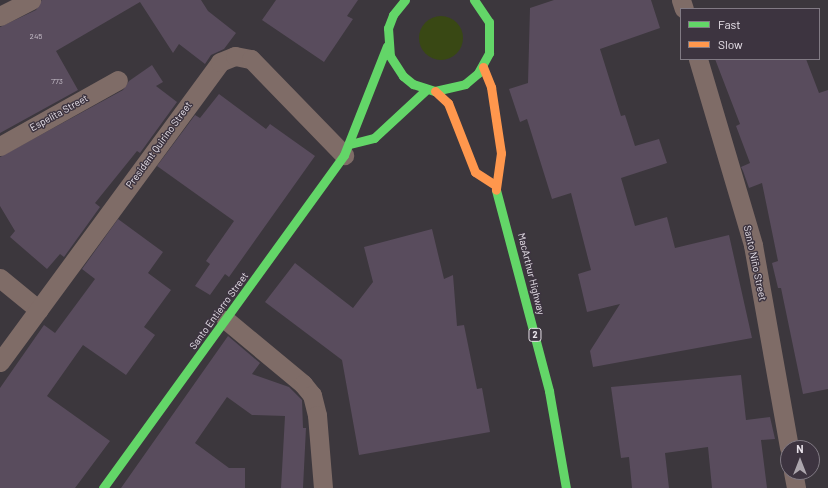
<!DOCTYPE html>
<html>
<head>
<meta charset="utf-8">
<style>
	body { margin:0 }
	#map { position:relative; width:828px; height:488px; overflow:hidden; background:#3c373d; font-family:Barlow,sans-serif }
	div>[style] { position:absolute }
	.green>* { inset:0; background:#394814 }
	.round { border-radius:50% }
	.building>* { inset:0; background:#594c5d }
	.street>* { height:19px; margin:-9.5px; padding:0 9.5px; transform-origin:9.5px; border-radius:9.5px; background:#7f6c67 }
	.fast>* { height:9px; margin:-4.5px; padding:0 4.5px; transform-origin:4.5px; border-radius:4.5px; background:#63d668 }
	.slow>* { height:9px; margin:-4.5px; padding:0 4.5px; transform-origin:4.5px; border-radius:4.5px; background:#ff974d }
	span { translate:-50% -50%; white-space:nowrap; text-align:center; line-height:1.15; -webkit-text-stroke:3px #3d3440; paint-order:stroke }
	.number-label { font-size:8px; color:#c4bcc7 }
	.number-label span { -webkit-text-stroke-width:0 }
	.shield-label span { padding:1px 3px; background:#3d3440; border:1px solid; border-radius:3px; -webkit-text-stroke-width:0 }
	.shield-label { font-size:9px; color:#e8e2ea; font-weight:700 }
	.street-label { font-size:10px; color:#e8e2ea }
	.legend { position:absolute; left:680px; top:8px; width:140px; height:52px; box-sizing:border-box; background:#3d3440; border:1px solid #817a84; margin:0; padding:5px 7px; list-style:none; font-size:12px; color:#e8e2ea }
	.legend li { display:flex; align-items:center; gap:8px; height:20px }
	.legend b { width:20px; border:1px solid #817a84 }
	.north { position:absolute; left:780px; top:440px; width:40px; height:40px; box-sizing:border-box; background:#3d3440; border:1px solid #817a84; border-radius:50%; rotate:0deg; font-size:11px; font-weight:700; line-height:16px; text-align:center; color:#e8e2ea }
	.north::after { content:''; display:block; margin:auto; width:14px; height:18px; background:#aca6ad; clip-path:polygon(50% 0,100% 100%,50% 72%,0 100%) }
</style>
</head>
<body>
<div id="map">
	<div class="green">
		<i class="round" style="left:419px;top:16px;width:44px;height:44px"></i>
	</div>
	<div class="building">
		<i style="clip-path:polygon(42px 0,201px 0,208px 11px,236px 33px,224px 49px,211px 55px,205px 64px,179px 44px,173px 53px,140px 2px,56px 51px,78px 90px,0 133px,0 27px,36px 10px)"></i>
		<i style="clip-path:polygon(276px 0,358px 0,347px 16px,353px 19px,324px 62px,262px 20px)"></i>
		<i style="clip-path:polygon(554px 0,651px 0,660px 28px,600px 49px,621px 116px,625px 115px,635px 146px,659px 139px,667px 163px,621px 178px,635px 226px,667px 217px,675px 248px,729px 235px,752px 338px,593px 367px,590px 351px,620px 304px,587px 312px,578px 274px,591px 270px,571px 193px,552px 199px,527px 119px,520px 122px,509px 89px,528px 83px,530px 8px)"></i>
		<i style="clip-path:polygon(715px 59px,806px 59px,819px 93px,828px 90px,828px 389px,803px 394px,781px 288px,778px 288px,772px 263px,778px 261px,762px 183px,749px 188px,743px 171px,741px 167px,750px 163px,736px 126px,740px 124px)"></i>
		<i style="clip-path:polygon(152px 65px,163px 82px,156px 86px,177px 102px,140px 153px,137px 151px,95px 203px,100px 207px,64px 257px,60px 254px,47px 269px,10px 237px,15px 231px,0 206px,0 157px,123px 90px,129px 81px)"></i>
		<i style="clip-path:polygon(219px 94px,266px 129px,270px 124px,315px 156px,229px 277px,225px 274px,210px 295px,195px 286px,210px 264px,206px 261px,234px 221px,157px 166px,195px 115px,200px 118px)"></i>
		<i style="clip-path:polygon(118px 219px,163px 252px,148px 273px,171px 290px,144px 327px,155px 335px,126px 375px,83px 345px,47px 396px,110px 441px,75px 488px,0 488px,0 388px,44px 325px,55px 333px,95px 279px,82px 269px)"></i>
		<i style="clip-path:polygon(432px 229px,444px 279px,453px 275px,457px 326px,464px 325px,477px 389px,482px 388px,490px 432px,359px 455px,342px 360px,265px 302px,295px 263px,353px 308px,373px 282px,364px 247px)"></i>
		<i style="clip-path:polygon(228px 336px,260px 363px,252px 374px,289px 387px,302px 400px,303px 428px,306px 428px,303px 488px,281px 488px,285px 416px,252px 415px,227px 397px,195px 443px,229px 468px,245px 468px,245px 488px,121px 488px)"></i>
		<i style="clip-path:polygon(741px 375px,746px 420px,770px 417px,775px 439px,761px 440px,767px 488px,712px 488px,708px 447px,665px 453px,669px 488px,632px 488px,629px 457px,621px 458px,611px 387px)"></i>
	</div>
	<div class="street">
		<i style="left:681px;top:0;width:9px;rotate:72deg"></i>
		<i style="left:0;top:16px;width:35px;rotate:-27deg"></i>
		<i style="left:698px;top:59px;width:194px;rotate:73.5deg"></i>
		<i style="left:753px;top:245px;width:206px;rotate:79.9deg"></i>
		<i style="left:0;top:146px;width:135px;rotate:-29.2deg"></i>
		<i style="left:0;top:278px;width:50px;rotate:39.4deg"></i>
		<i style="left:226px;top:320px;width:100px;rotate:39.7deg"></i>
		<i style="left:303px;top:384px;width:14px;rotate:51deg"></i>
		<i style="left:312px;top:395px;width:21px;rotate:76deg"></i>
		<i style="left:317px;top:415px;width:73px;rotate:85.3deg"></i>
		<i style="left:0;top:362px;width:372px;rotate:-53.7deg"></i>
		<i style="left:220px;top:62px;width:16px;rotate:-22deg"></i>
		<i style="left:235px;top:56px;width:16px;rotate:11deg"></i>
		<i style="left:251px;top:59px;width:134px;rotate:45.9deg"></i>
		<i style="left:793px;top:472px;width:16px;rotate:79deg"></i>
	</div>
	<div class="fast">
		<i style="left:405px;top:0;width:19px;rotate:129deg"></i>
		<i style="left:393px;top:15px;width:14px;rotate:111deg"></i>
		<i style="left:388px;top:28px;width:28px;rotate:86deg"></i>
		<i style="left:390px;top:56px;width:24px;rotate:57deg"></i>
		<i style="left:403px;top:76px;width:13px;rotate:39deg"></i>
		<i style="left:413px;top:84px;width:23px;rotate:18deg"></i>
		<i style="left:435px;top:91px;width:31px;rotate:-13deg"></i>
		<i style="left:465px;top:84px;width:17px;rotate:-40deg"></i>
		<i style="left:478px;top:73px;width:23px;rotate:-61deg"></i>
		<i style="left:489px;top:53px;width:31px;rotate:-90deg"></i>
		<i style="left:489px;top:22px;width:27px;rotate:-124deg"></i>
		<i style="left:350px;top:144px;width:25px;rotate:-14deg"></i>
		<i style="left:374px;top:138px;width:72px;rotate:-42.8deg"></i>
		<i style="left:496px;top:190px;width:208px;rotate:75.2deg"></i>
		<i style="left:549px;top:391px;width:98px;rotate:80.1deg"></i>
		<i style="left:103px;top:488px;width:411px;rotate:-54.1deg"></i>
		<i style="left:344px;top:155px;width:117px;rotate:-68.5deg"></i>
	</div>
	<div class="slow">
		<i style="left:483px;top:67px;width:22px;rotate:68deg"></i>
		<i style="left:491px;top:87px;width:67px;rotate:81.4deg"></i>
		<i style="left:501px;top:153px;width:37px;rotate:98deg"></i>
		<i style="left:435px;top:91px;width:18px;rotate:43deg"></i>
		<i style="left:448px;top:103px;width:74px;rotate:68.6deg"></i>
		<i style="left:475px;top:172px;width:24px;rotate:33deg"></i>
	</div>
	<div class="number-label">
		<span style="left:36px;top:37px">245</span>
		<span style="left:57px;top:82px">773</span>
	</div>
	<div class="shield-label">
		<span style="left:535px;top:335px">2</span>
	</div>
	<div class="street-label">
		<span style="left:59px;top:113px;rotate:-29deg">Espelita Street</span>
		<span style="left:159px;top:145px;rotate:-54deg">President Quirino Street</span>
		<span style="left:755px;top:263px;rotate:78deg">Santo Niño Street</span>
		<span style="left:531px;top:274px;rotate:76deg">MacArthur Highway</span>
		<span style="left:219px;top:311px;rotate:-54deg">Santo Entierro Street</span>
	</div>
	<ul class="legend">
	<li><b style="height:5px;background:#63d668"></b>Fast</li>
	<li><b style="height:5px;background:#ff974d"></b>Slow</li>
	</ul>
	<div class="north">N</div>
</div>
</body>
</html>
